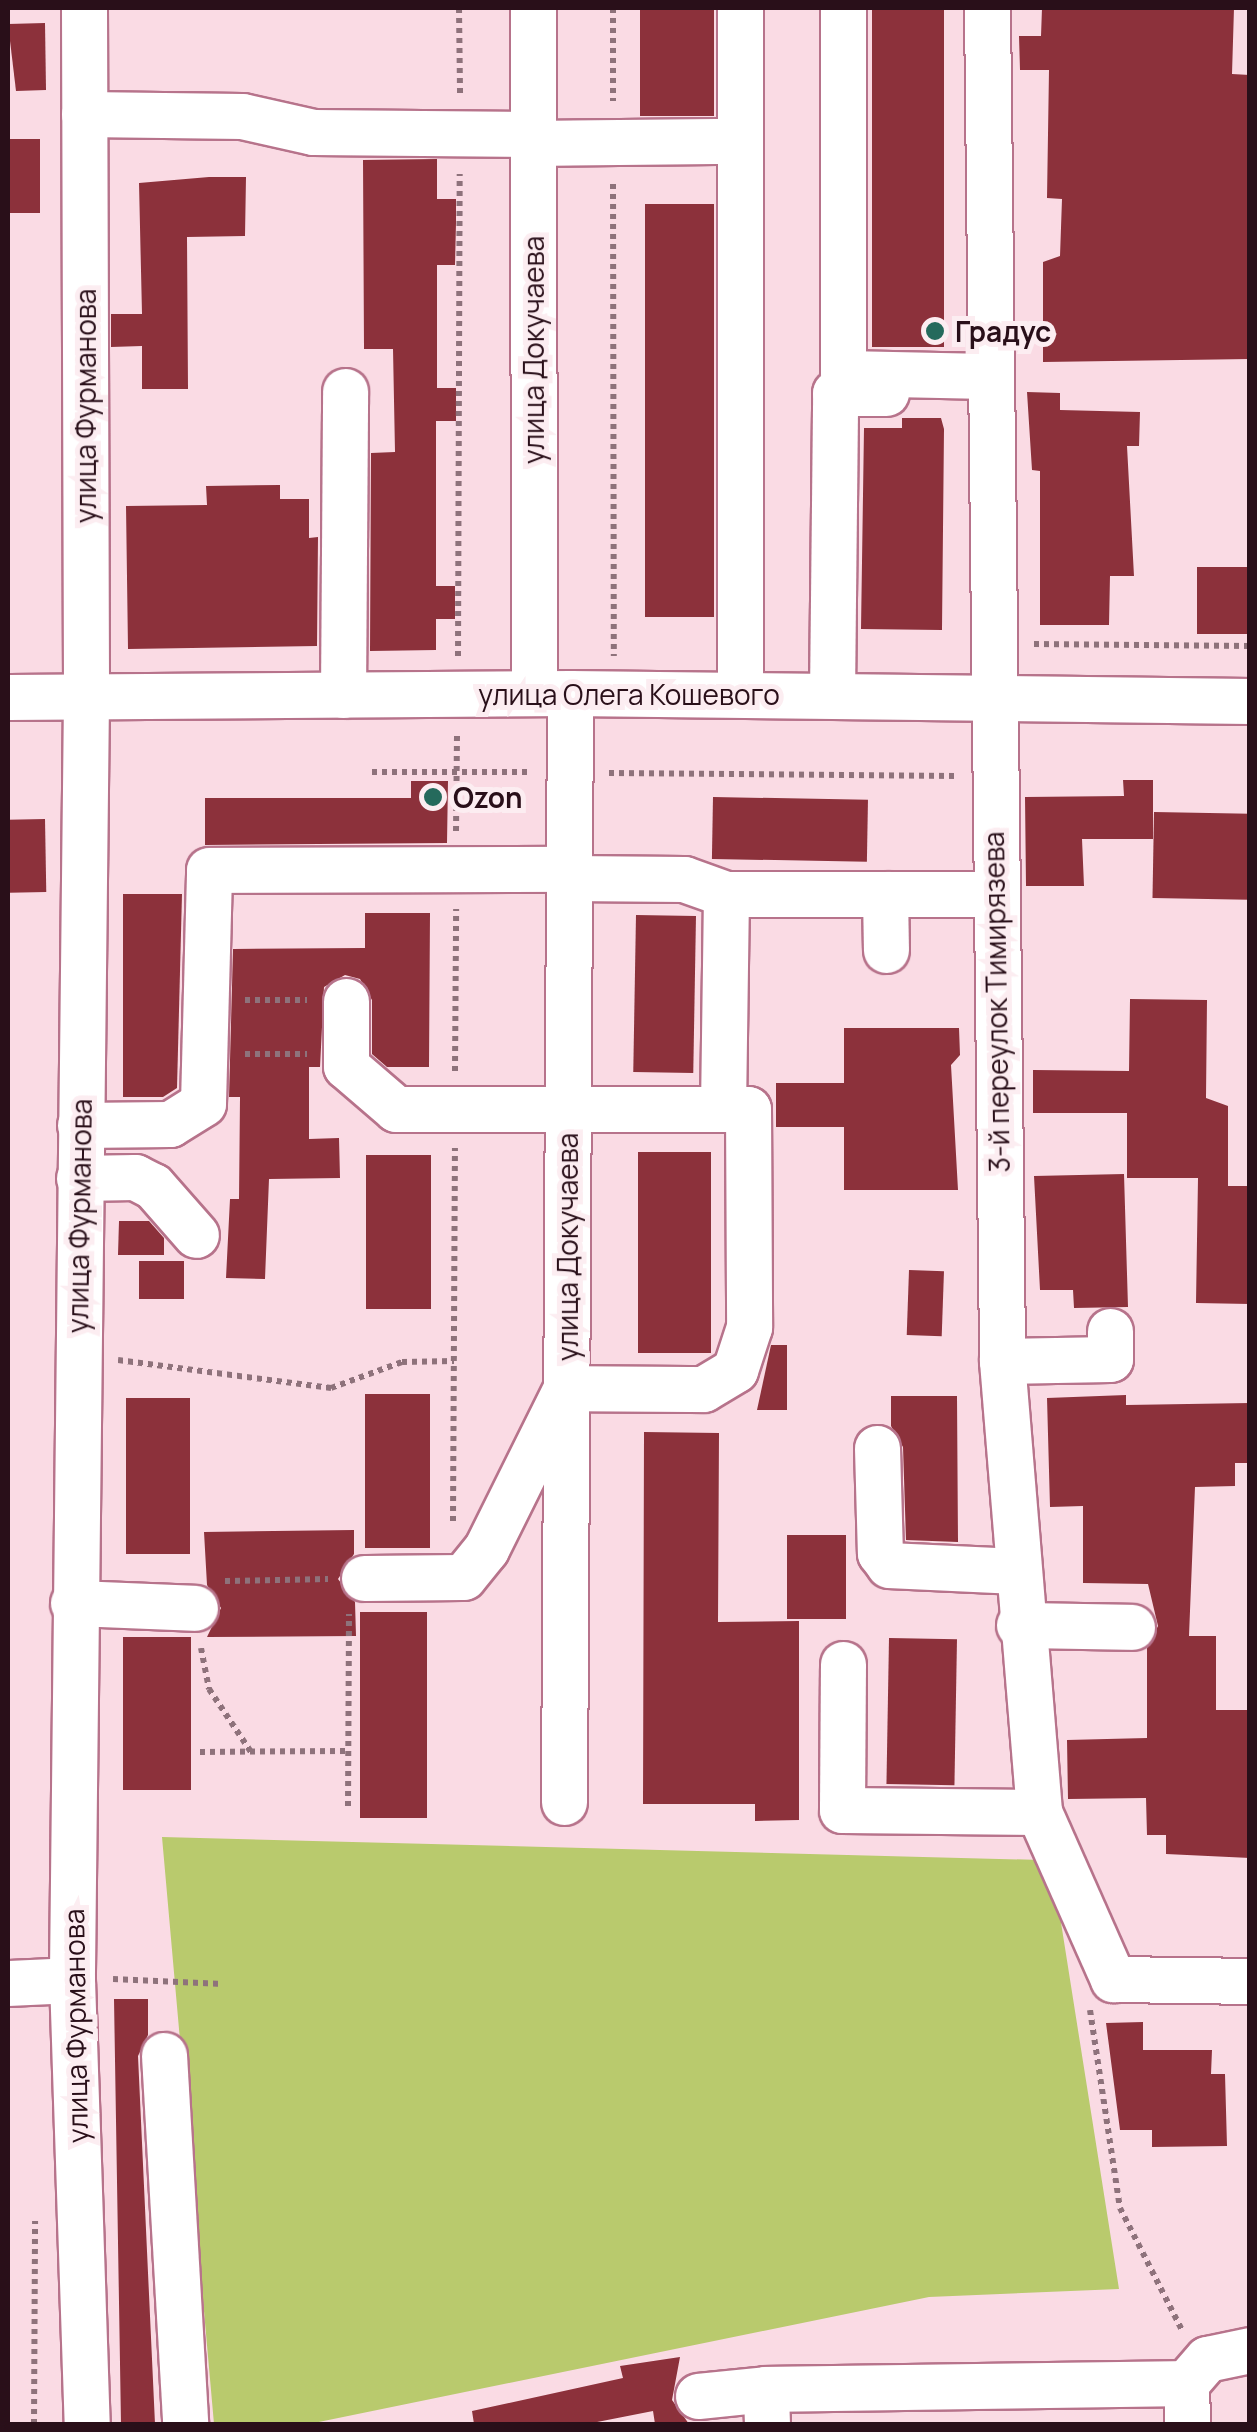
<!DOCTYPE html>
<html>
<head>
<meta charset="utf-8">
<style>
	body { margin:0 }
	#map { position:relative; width:1257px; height:2432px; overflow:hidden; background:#fadbe4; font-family:Manrope,sans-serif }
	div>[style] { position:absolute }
	.green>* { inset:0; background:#b9ca6d }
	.building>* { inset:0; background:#8c313b; transform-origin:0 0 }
	.path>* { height:6px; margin-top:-3px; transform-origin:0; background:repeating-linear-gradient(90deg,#8e727b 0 5px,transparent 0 10px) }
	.roads { filter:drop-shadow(2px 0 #b7738b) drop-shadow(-2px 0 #b7738b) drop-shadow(0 2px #b7738b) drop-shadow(0 -2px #b7738b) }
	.minor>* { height:45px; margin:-22.5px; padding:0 22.5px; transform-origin:22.5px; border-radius:22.5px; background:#fff }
	.dots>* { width:28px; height:28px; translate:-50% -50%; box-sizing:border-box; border:5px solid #fcedf1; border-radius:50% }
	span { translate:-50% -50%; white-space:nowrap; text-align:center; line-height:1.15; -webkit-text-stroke:10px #fcedf1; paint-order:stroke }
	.poi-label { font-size:28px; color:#290f19; font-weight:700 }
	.left { translate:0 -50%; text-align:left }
	.street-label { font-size:28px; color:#290f19 }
	.frame { position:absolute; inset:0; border:10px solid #290f19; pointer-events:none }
</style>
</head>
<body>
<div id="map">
	<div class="green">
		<i style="clip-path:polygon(162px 1837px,1041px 1860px,1053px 1872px,1119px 2289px,929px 2297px,309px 2424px,214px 2424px)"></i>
	</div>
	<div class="building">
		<i style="left:640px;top:8px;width:74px;height:108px"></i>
		<i style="left:872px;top:8px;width:72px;height:339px"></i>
		<i style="clip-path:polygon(1042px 8px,1234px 8px,1232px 74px,1250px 75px,1250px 359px,1043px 362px,1043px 262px,1060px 256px,1062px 199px,1047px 198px,1049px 70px,1020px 70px,1019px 36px,1041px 36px)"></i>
		<i style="clip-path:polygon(45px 23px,46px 90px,16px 91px,8px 24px)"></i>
		<i style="left:8px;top:139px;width:32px;height:74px"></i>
		<i style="clip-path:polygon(437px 159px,437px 199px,456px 199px,456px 223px,455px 265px,437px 265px,437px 388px,456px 388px,456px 421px,436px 421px,436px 586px,455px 586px,455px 619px,436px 619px,436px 650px,370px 651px,371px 453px,395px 452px,393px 349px,364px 349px,363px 160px)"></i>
		<i style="clip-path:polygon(209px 177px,246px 177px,245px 236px,187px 237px,188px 389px,142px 389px,142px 346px,111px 347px,111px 314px,142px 314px,139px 183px)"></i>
		<i style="left:645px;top:204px;width:69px;height:413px"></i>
		<i style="clip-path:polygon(1027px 392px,1060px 393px,1060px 410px,1140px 412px,1139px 446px,1127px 446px,1134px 576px,1110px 576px,1109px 625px,1040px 625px,1040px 471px,1032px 470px)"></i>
		<i style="clip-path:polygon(902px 418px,941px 418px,944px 429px,942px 630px,861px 629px,864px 428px,902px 428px)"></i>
		<i style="clip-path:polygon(280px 485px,280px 499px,309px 499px,309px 538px,318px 537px,317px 646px,128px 649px,126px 506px,207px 505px,206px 486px)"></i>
		<i style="left:1197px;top:567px;width:53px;height:67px"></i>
		<i style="clip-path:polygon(1123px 780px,1153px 780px,1153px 839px,1082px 839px,1084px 886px,1026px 886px,1025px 797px,1124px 796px)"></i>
		<i style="clip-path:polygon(411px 781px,448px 781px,447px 843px,205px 845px,205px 798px,411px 798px)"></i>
		<i style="left:713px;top:797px;width:155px;height:62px;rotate:1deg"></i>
		<i style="left:1154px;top:812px;width:96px;height:86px;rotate:1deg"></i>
		<i style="left:45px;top:819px;width:73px;height:37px;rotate:89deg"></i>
		<i style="clip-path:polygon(123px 894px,182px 894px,177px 1088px,163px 1097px,123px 1097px)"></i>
		<i style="clip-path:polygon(365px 913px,430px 913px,429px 1067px,387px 1067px,372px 1054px,372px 1000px,360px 979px,345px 975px,324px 987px,320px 1067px,309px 1067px,309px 1139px,339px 1138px,340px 1178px,269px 1179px,265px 1279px,226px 1278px,230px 1199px,239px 1199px,240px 1097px,229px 1097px,233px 949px,365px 948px)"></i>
		<i style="left:636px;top:915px;width:60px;height:157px;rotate:1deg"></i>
		<i style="clip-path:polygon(1130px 999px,1207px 1000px,1206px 1098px,1228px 1106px,1228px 1186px,1250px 1186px,1250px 1304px,1196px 1303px,1198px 1178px,1127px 1178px,1127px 1113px,1033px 1113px,1033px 1070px,1129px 1071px)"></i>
		<i style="clip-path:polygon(844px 1028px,959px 1028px,960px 1055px,951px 1065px,958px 1190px,844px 1190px,844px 1127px,776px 1127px,776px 1083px,844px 1083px)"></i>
		<i style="left:711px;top:1152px;width:201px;height:73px;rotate:90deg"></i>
		<i style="left:366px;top:1155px;width:65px;height:154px"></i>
		<i style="clip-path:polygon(1124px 1174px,1128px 1307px,1074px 1308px,1073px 1290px,1040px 1290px,1034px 1176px)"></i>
		<i style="clip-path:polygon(119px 1221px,149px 1221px,164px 1238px,164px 1255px,118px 1255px)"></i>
		<i style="left:139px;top:1261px;width:45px;height:38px"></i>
		<i style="left:909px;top:1270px;width:35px;height:65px;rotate:2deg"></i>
		<i style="clip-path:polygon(771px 1345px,787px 1345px,787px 1410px,757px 1410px)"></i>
		<i style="left:365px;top:1394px;width:65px;height:154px"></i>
		<i style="clip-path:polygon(1126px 1395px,1126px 1405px,1250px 1403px,1250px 1463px,1235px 1463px,1235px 1486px,1195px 1487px,1189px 1636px,1216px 1636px,1216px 1710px,1250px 1710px,1250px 1858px,1166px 1854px,1166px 1835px,1147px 1835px,1146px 1798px,1068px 1799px,1067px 1740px,1147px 1738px,1147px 1648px,1158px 1626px,1148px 1584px,1083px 1583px,1083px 1506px,1050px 1507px,1047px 1398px)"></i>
		<i style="clip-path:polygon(891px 1396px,957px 1396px,958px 1542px,906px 1540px,903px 1447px,891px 1426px)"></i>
		<i style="left:190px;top:1398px;width:156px;height:64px;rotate:90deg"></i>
		<i style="clip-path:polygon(644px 1432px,719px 1433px,718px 1622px,799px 1621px,799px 1820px,755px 1821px,755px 1804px,643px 1804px)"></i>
		<i style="clip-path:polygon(354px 1530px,354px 1554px,338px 1579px,355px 1602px,356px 1636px,207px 1637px,221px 1608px,207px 1585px,204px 1532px)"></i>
		<i style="left:787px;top:1535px;width:59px;height:84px"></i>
		<i style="left:360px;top:1612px;width:67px;height:206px"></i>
		<i style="left:123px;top:1637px;width:68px;height:153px"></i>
		<i style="left:889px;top:1638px;width:68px;height:146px;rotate:1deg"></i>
		<i style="clip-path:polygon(114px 1999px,148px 1999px,148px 2035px,138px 2056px,155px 2424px,121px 2424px)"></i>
		<i style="clip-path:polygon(1143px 2022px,1143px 2050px,1212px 2050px,1211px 2074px,1225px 2074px,1227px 2146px,1152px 2147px,1152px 2130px,1120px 2130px,1106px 2023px)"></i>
		<i style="clip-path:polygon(680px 2357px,672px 2400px,689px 2424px,655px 2424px,653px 2411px,587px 2424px,474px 2424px,472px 2411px,623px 2378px,620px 2366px)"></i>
	</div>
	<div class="path">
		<i style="left:459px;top:8px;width:88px;rotate:89.3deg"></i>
		<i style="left:613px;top:8px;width:93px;rotate:90deg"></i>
		<i style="left:613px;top:184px;width:472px;rotate:89.9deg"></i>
		<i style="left:1034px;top:644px;width:216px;rotate:0.5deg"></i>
		<i style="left:458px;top:656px;width:482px;rotate:-89.8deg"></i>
		<i style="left:372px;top:772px;width:159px"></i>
		<i style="left:609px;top:773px;width:347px;rotate:0.5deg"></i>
		<i style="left:456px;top:831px;width:97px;rotate:-89.4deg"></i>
		<i style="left:245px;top:1000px;width:62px"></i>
		<i style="left:245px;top:1054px;width:62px"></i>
		<i style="left:455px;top:1071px;width:162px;rotate:-89.6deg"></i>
		<i style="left:118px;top:1360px;width:215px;rotate:7.5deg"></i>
		<i style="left:331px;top:1388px;width:76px;rotate:-20.1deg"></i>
		<i style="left:402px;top:1362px;width:52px;rotate:-1.1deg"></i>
		<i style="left:453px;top:1521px;width:373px;rotate:-89.7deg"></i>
		<i style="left:225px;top:1581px;width:103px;rotate:-1.1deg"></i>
		<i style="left:201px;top:1648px;width:42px;rotate:79deg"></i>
		<i style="left:209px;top:1689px;width:76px;rotate:56.3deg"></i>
		<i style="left:200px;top:1752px;width:148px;rotate:-0.4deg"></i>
		<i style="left:348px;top:1806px;width:192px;rotate:-89.7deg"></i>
		<i style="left:113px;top:1979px;width:110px;rotate:2.6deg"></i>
		<i style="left:1090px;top:2010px;width:200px;rotate:81.4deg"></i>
		<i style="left:1120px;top:2208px;width:137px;rotate:63.1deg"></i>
		<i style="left:34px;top:2424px;width:203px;rotate:-89.7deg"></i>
	</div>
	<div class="roads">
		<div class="minor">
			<i style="left:84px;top:8px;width:690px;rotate:89.83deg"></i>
			<i style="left:86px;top:698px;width:1282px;rotate:90.63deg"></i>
			<i style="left:72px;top:1980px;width:444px;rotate:88.1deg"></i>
			<i style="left:533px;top:8px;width:685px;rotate:89.92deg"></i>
			<i style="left:740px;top:8px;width:133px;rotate:90deg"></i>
			<i style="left:843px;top:8px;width:365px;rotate:90deg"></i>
			<i style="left:843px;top:373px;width:146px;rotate:1.2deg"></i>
			<i style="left:987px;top:8px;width:1353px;rotate:89.36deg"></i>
			<i style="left:1002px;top:1361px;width:453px;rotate:85.3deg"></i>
			<i style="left:1039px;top:1812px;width:183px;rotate:66.1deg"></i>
			<i style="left:1113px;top:1979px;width:137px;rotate:0.8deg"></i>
			<i style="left:84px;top:114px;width:158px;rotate:0.7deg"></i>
			<i style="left:242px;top:116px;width:73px;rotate:12.7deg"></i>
			<i style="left:313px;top:132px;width:219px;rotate:0.5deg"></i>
			<i style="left:532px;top:143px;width:208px;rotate:-0.6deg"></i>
			<i style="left:740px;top:141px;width:553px;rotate:90deg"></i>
			<i style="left:343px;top:695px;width:304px;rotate:-89.6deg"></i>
			<i style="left:832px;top:695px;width:302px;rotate:-89.4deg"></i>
			<i style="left:835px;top:393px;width:51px"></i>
			<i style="left:8px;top:697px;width:562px;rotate:-0.41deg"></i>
			<i style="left:570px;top:693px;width:680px;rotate:0.67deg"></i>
			<i style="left:569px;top:878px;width:115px;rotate:0.5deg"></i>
			<i style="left:684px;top:879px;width:45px;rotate:19.7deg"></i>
			<i style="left:726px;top:894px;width:268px"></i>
			<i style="left:885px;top:894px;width:56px;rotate:89deg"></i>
			<i style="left:346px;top:1001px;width:65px;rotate:90deg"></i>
			<i style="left:346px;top:1066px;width:66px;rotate:40.7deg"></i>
			<i style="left:396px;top:1109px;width:352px"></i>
			<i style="left:748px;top:1109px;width:218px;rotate:89.7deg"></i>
			<i style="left:749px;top:1327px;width:45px;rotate:108deg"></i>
			<i style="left:735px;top:1370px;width:37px;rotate:149deg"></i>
			<i style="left:703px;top:1389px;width:137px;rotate:-179.6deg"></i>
			<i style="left:566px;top:1388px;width:180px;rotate:116.4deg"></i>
			<i style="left:486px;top:1549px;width:36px;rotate:129deg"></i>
			<i style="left:463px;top:1577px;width:99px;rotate:179.4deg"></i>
			<i style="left:723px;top:1109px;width:215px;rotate:-89.2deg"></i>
			<i style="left:80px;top:1125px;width:90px;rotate:-0.6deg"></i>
			<i style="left:170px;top:1124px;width:39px;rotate:-32deg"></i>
			<i style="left:203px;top:1103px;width:233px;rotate:-88.5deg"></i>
			<i style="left:209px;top:870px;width:360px;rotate:-0.2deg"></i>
			<i style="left:79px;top:1178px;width:56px;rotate:-1deg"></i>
			<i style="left:135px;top:1177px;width:20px;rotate:27deg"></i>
			<i style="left:153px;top:1186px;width:65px;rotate:48.7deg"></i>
			<i style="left:1002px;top:1361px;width:108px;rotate:-1.1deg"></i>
			<i style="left:1110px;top:1359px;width:28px;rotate:-90deg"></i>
			<i style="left:877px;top:1448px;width:105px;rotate:88.4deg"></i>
			<i style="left:880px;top:1553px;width:15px;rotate:53deg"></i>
			<i style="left:889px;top:1565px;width:127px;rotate:2.7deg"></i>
			<i style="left:73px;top:1603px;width:122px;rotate:2.3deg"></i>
			<i style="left:1019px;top:1625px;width:113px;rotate:1deg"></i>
			<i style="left:843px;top:1664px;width:146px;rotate:90.4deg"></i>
			<i style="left:842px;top:1810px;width:197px;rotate:0.6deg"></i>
			<i style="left:564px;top:1802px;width:1109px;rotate:-89.69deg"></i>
			<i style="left:8px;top:1983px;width:64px;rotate:-2.7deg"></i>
			<i style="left:164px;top:2055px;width:370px;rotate:86.7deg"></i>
			<i style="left:1186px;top:2383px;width:41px;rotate:88.6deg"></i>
			<i style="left:698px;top:2396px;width:68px;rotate:-5.9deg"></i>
			<i style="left:767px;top:2424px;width:35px;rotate:-92deg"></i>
			<i style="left:766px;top:2389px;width:420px;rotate:-0.8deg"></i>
			<i style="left:1186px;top:2383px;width:32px;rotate:-49deg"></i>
			<i style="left:1207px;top:2359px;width:44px;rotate:-11.8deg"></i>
		</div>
	</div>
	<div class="dots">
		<i style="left:935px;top:331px;background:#256a5c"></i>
		<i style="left:433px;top:797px;background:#256a5c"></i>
	</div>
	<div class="poi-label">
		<span class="left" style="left:955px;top:331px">Градус</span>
		<span class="left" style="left:453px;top:797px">Ozon</span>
	</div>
	<div class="street-label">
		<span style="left:533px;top:350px;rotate:-90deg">улица Докучаева</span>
		<span style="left:85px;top:406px;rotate:-90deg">улица Фурманова</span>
		<span style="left:629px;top:694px">улица Олега Кошевого</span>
		<span style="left:996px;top:1002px;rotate:-91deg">3-й переулок Тимирязева</span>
		<span style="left:79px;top:1216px;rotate:-89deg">улица Фурманова</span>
		<span style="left:567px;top:1247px;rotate:-90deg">улица Докучаева</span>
		<span style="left:75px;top:2026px;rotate:-91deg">улица Фурманова</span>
	</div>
	<div class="frame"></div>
</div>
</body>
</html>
